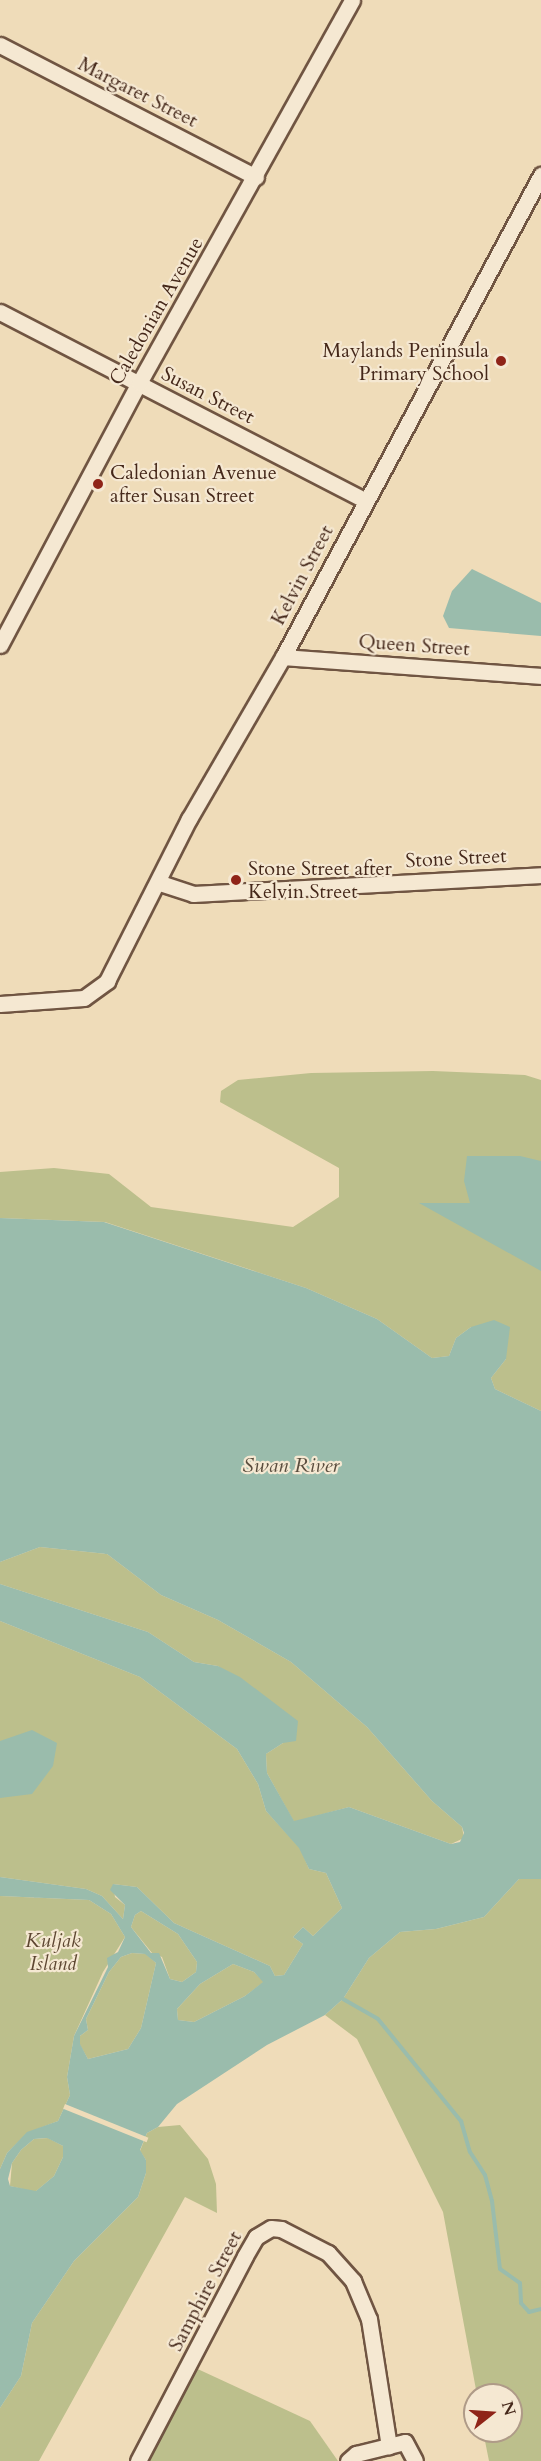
<!DOCTYPE html>
<html>
<head>
<meta charset="utf-8">
<style>
	body { margin:0 }
	#map { position:relative; width:541px; height:2461px; overflow:hidden; background:#efdcb9; font-family:Cardo,serif }
	div>[style] { position:absolute }
	.green>* { inset:0; background:#bcbf8c }
	.water>* { inset:0; background:#9abcac }
	.pier>* { inset:0; background:#efdcb9; transform-origin:0 0 }
	.stream>* { height:4px; margin:-2px; padding:0 2px; transform-origin:2px; border-radius:2px; background:#9abcac }
	.roads { filter:drop-shadow(2px 0 #705542) drop-shadow(-2px 0 #705542) drop-shadow(0 2px #705542) drop-shadow(0 -2px #705542) }
	.minor>* { height:15px; margin:-7.5px; padding:0 7.5px; transform-origin:7.5px; border-radius:7.5px; background:#f5e8d2 }
	.dots>* { width:16px; height:16px; translate:-50% -50%; box-sizing:border-box; border:3px solid #f5e8d2; border-radius:50% }
	span { translate:-50% -50%; white-space:nowrap; text-align:center; line-height:1.15; -webkit-text-stroke:4.5px #f5e8d2; paint-order:stroke }
	.street-label { font-size:20px; color:#45281a }
	.poi-label { font-size:20px; color:#45281a }
	.right { translate:-100% -50%; text-align:right }
	.left { translate:0 -50%; text-align:left }
	.park-label { font-size:20px; color:#5d4631; font-style:italic }
	.water-label { font-size:21px; color:#5a4d3e; font-style:italic }
	.north { position:absolute; left:463px; top:2383px; width:60px; height:60px; box-sizing:border-box; background:#f5e8d2; border:2px solid #af9b88; border-radius:50%; rotate:73deg; font-size:16px; font-weight:700; line-height:24px; text-align:center; color:#45281a }
	.north::after { content:''; display:block; margin:auto; width:21px; height:27px; background:#8f2418; clip-path:polygon(50% 0,100% 100%,50% 72%,0 100%) }
</style>
</head>
<body>
<div id="map">
	<div class="green">
		<i style="clip-path:polygon(433px 1071px,525px 1075px,541px 1080px,541px 1411px,495px 1389px,491px 1378px,506px 1359px,471px 1327px,456px 1338px,449px 1356px,432px 1358px,377px 1319px,306px 1288px,105px 1222px,0 1218px,0 1172px,54px 1168px,109px 1174px,151px 1207px,293px 1227px,339px 1197px,339px 1168px,220px 1102px,221px 1091px,238px 1080px,311px 1073px)"></i>
		<i style="clip-path:polygon(40px 1547px,107px 1554px,161px 1595px,218px 1620px,291px 1662px,367px 1727px,432px 1801px,462px 1827px,464px 1838px,451px 1844px,349px 1807px,294px 1822px,267px 1773px,266px 1754px,283px 1743px,218px 1666px,194px 1662px,148px 1632px,0 1584px,0 1562px)"></i>
		<i style="clip-path:polygon(0 1621px,140px 1677px,237px 1749px,258px 1784px,266px 1811px,300px 1848px,309px 1869px,326px 1873px,342px 1908px,313px 1936px,303px 1927px,293px 1937px,303px 1944px,284px 1975px,275px 1976px,270px 1966px,174px 1923px,137px 1887px,113px 1884px,115px 1897px,125px 1905px,123px 1919px,102px 1896px,86px 1889px,0 1877px)"></i>
		<i style="clip-path:polygon(519px 1879px,541px 1879px,541px 2461px,489px 2461px,483px 2431px,511px 2431px,511px 2395px,477px 2395px,443px 2212px,357px 2039px,325px 2015px,343px 1999px,369px 1958px,400px 1932px,436px 1929px,484px 1917px)"></i>
		<i style="clip-path:polygon(0 1896px,89px 1900px,111px 1914px,125px 1937px,103px 1972px,74px 2036px,67px 2077px,70px 2095px,58px 2121px,27px 2133px,7px 2153px,0 2169px)"></i>
		<i style="clip-path:polygon(141px 1911px,178px 1934px,197px 1962px,196px 1972px,182px 1982px,170px 1979px,162px 1957px,152px 1953px,131px 1927px,135px 1915px)"></i>
		<i style="clip-path:polygon(132px 1953px,146px 1954px,156px 1963px,141px 2028px,128px 2049px,88px 2059px,80px 2045px,80px 2036px,88px 2030px,86px 2019px,109px 1972px,121px 1957px)"></i>
		<i style="clip-path:polygon(233px 1964px,254px 1972px,264px 1982px,245px 1996px,194px 2022px,178px 2020px,177px 2009px,200px 1984px)"></i>
		<i style="clip-path:polygon(180px 2125px,208px 2159px,216px 2184px,217px 2213px,185px 2197px,39px 2461px,0 2461px,0 2408px,21px 2376px,32px 2323px,74px 2261px,138px 2197px,146px 2173px,146px 2160px,140px 2151px,147px 2133px,158px 2127px)"></i>
		<i style="clip-path:polygon(48px 2138px,63px 2146px,63px 2157px,54px 2176px,35px 2192px,10px 2186px,12px 2163px,21px 2150px,34px 2139px)"></i>
		<i style="clip-path:polygon(189px 2365px,310px 2421px,338px 2461px,138px 2461px)"></i>
	</div>
	<div class="water">
		<i style="clip-path:polygon(472px 569px,541px 603px,541px 636px,449px 628px,443px 616px,452px 591px)"></i>
		<i style="clip-path:polygon(467px 1156px,520px 1156px,541px 1161px,541px 1271px,419px 1203px,470px 1203px,464px 1181px)"></i>
		<i style="clip-path:polygon(evenodd,0 1218px,104px 1222px,306px 1288px,377px 1319px,432px 1358px,449px 1356px,456px 1338px,471px 1327px,494px 1320px,510px 1327px,506px 1359px,491px 1378px,495px 1389px,541px 1411px,541px 1879px,519px 1879px,484px 1917px,436px 1929px,400px 1932px,369px 1958px,343px 1999px,325px 2015px,267px 2045px,177px 2104px,158px 2127px,147px 2133px,140px 2150px,146px 2160px,146px 2173px,138px 2197px,74px 2261px,32px 2323px,21px 2376px,0 2408px,0 2169px,7px 2153px,27px 2132px,58px 2121px,70px 2095px,67px 2077px,74px 2036px,108px 1967px,107px 1958px,118px 1952px,125px 1937px,111px 1914px,89px 1900px,0 1896px,0 1877px,86px 1889px,102px 1896px,123px 1919px,125px 1905px,110px 1890px,113px 1884px,137px 1887px,174px 1923px,270px 1966px,275px 1976px,284px 1975px,303px 1944px,293px 1937px,303px 1927px,313px 1936px,342px 1908px,326px 1873px,309px 1869px,299px 1848px,266px 1811px,258px 1784px,237px 1749px,140px 1677px,0 1621px,0 1584px,148px 1632px,194px 1662px,218px 1666px,240px 1677px,298px 1721px,296px 1741px,283px 1743px,266px 1754px,267px 1773px,294px 1821px,349px 1807px,451px 1844px,460px 1842px,464px 1833px,462px 1827px,432px 1801px,367px 1727px,291px 1662px,218px 1620px,161px 1595px,107px 1554px,40px 1547px,0 1562px,0 1218px,141px 1911px,178px 1934px,197px 1962px,196px 1972px,182px 1982px,170px 1979px,159px 1953px,151px 1953px,131px 1927px,135px 1915px,141px 1911px,0 1218px,132px 1953px,145px 1954px,156px 1963px,141px 2028px,128px 2049px,88px 2059px,80px 2044px,80px 2036px,88px 2030px,86px 2019px,109px 1972px,121px 1957px,132px 1953px,0 1218px,233px 1964px,254px 1972px,263px 1982px,245px 1996px,194px 2022px,178px 2020px,177px 2009px,200px 1984px,233px 1964px,0 1218px,47px 2138px,63px 2146px,63px 2157px,54px 2176px,36px 2191px,10px 2186px,8px 2179px,12px 2163px,21px 2150px,34px 2139px,47px 2138px)"></i>
		<i style="clip-path:polygon(32px 1730px,57px 1743px,53px 1766px,32px 1794px,0 1798px,0 1741px)"></i>
	</div>
	<div class="pier">
		<i style="left:65px;top:2104px;width:90px;height:5px;rotate:22deg"></i>
	</div>
	<div class="stream">
		<i style="left:343px;top:1999px;width:40px;rotate:29.7deg"></i>
		<i style="left:378px;top:2019px;width:132px;rotate:50.9deg"></i>
		<i style="left:461px;top:2121px;width:32px;rotate:74deg"></i>
		<i style="left:470px;top:2152px;width:27px;rotate:57deg"></i>
		<i style="left:485px;top:2175px;width:27px;rotate:75deg"></i>
		<i style="left:492px;top:2201px;width:68px;rotate:83.3deg"></i>
		<i style="left:500px;top:2269px;width:24px;rotate:35deg"></i>
		<i style="left:520px;top:2283px;width:20px;rotate:87deg"></i>
		<i style="left:521px;top:2303px;width:12px;rotate:48deg"></i>
		<i style="left:529px;top:2312px;width:12px;rotate:-14deg"></i>
	</div>
	<div class="roads">
		<div class="minor">
			<i style="left:0;top:45px;width:288px;rotate:27.3deg"></i>
			<i style="left:0;top:312px;width:411px;rotate:27.3deg"></i>
			<i style="left:0;top:645px;width:297px;rotate:-62.1deg"></i>
			<i style="left:139px;top:383px;width:438px;rotate:-60.9deg"></i>
			<i style="left:283px;top:657px;width:259px;rotate:4.2deg"></i>
			<i style="left:160px;top:883px;width:35px;rotate:18deg"></i>
			<i style="left:193px;top:894px;width:349px;rotate:-3.1deg"></i>
			<i style="left:0;top:1004px;width:84px;rotate:-4.1deg"></i>
			<i style="left:84px;top:998px;width:29px;rotate:-36deg"></i>
			<i style="left:107px;top:981px;width:182px;rotate:-63.2deg"></i>
			<i style="left:189px;top:819px;width:187px;rotate:-59.9deg"></i>
			<i style="left:283px;top:657px;width:547px;rotate:-61.84deg"></i>
			<i style="left:138px;top:2461px;width:231px;rotate:-62.4deg"></i>
			<i style="left:245px;top:2256px;width:22px;rotate:-60deg"></i>
			<i style="left:256px;top:2237px;width:17px;rotate:-31deg"></i>
			<i style="left:271px;top:2228px;width:10px;rotate:6deg"></i>
			<i style="left:281px;top:2229px;width:53px;rotate:27.1deg"></i>
			<i style="left:328px;top:2253px;width:38px;rotate:48deg"></i>
			<i style="left:353px;top:2281px;width:41px;rotate:67.2deg"></i>
			<i style="left:369px;top:2319px;width:129px;rotate:81.1deg"></i>
			<i style="left:348px;top:2461px;width:11px;rotate:-41deg"></i>
			<i style="left:356px;top:2454px;width:50px;rotate:-13.8deg"></i>
			<i style="left:405px;top:2442px;width:21px;rotate:62deg"></i>
		</div>
	</div>
	<div class="dots">
		<i style="left:501px;top:361px;background:#8f2418"></i>
		<i style="left:98px;top:484px;background:#8f2418"></i>
		<i style="left:236px;top:880px;background:#8f2418"></i>
	</div>
	<div class="street-label">
		<span style="left:138px;top:92px;rotate:27deg">Margaret Street</span>
		<span style="left:156px;top:311px;rotate:-60deg">Caledonian Avenue</span>
		<span style="left:208px;top:395px;rotate:27deg">Susan Street</span>
		<span style="left:302px;top:575px;rotate:-62deg">Kelvin Street</span>
		<span style="left:414px;top:645px;rotate:4deg">Queen Street</span>
		<span style="left:456px;top:858px;rotate:-3deg">Stone Street</span>
		<span style="left:205px;top:2291px;rotate:-62deg">Samphire Street</span>
	</div>
	<div class="poi-label">
		<span class="right" style="left:489px;top:362px">Maylands Peninsula<br>Primary School</span>
		<span class="left" style="left:110px;top:484px">Caledonian Avenue<br>after Susan Street</span>
		<span class="left" style="left:248px;top:880px">Stone Street after<br>Kelvin Street</span>
	</div>
	<div class="park-label">
		<span style="left:53px;top:1952px">Kuljak<br>Island</span>
	</div>
	<div class="water-label">
		<span style="left:291px;top:1466px">Swan River</span>
	</div>
	<div class="north">N</div>
</div>
</body>
</html>
